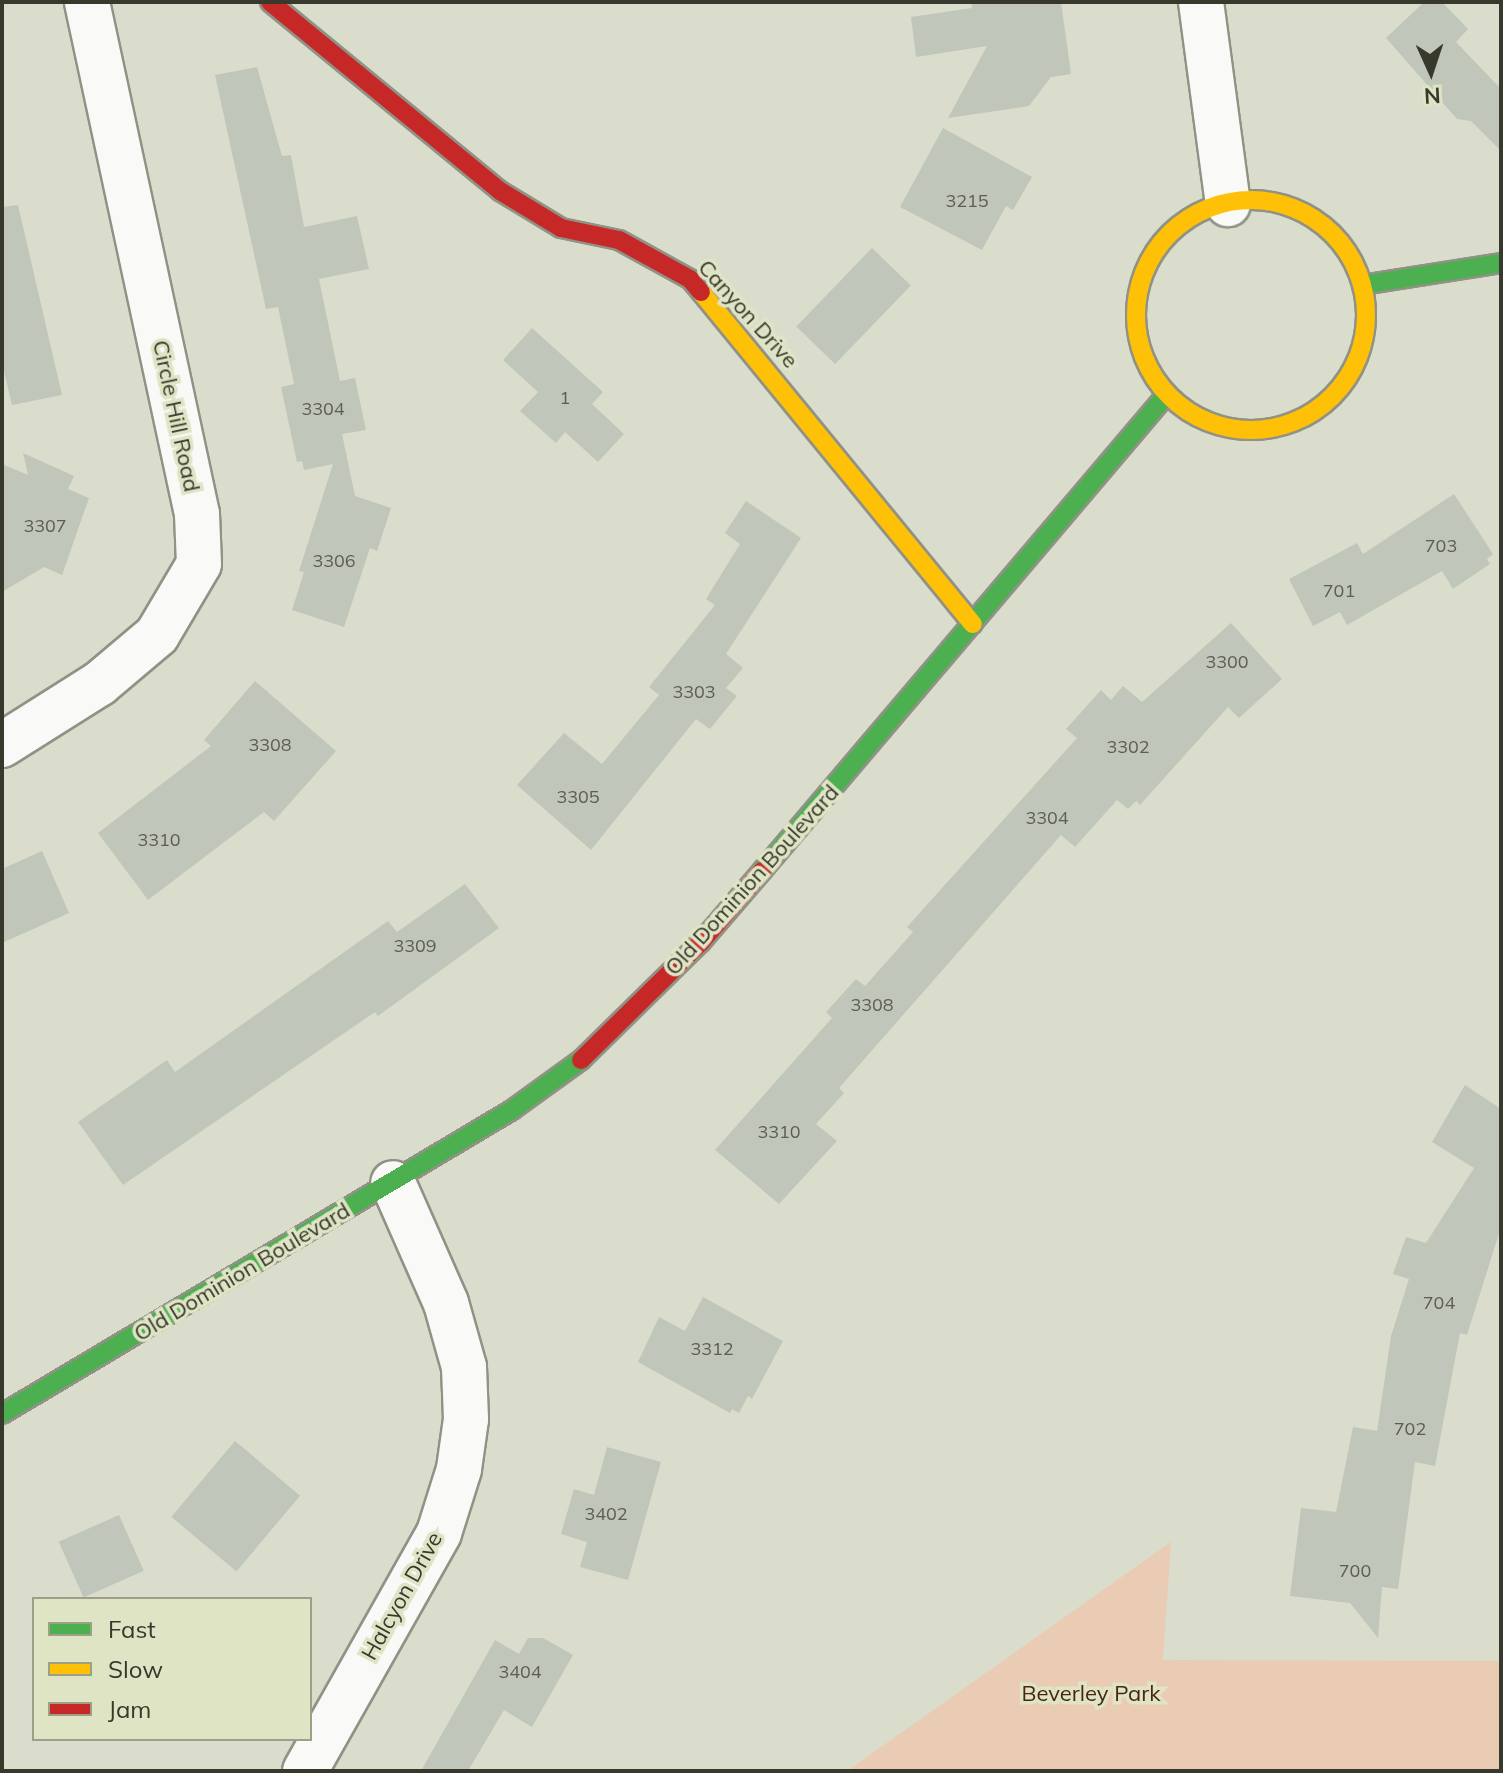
<!DOCTYPE html>
<html>
<head>
<meta charset="utf-8">
<style>
	body { margin:0 }
	#map { position:relative; width:1503px; height:1773px; overflow:hidden; background:#daddcc; font-family:Mulish,sans-serif }
	div>[style] { position:absolute }
	.green>* { inset:0; background:#eacbb4 }
	.building>* { inset:0; background:#c0c6ba; transform-origin:0 0 }
	.roads { filter:drop-shadow(2px 0 #909286) drop-shadow(-2px 0 #909286) drop-shadow(0 2px #909286) drop-shadow(0 -2px #909286) }
	.street>* { height:44px; margin:-22px; padding:0 22px; transform-origin:22px; border-radius:22px; background:#f9faf7 }
	.fast>* { height:18px; margin:-9px; padding:0 9px; transform-origin:9px; border-radius:9px; background:#4caf50 }
	.slow>* { height:18px; margin:-9px; padding:0 9px; transform-origin:9px; border-radius:9px; background:#ffc107 }
	.slow>.ring { margin:-9px; padding:0; box-sizing:content-box; background:none; border:18px solid #ffc107; border-radius:50% }
	.jam>* { height:18px; margin:-9px; padding:0 9px; transform-origin:9px; border-radius:9px; background:#c62828 }
	span { translate:-50% -50%; white-space:nowrap; text-align:center; line-height:1.15; -webkit-text-stroke:7px #dfe4c5; paint-order:stroke }
	.number-label { font-size:18px; color:#5b5e52 }
	.number-label span { -webkit-text-stroke-width:0 }
	.street-label { font-size:22px; color:#37392d }
	.park-label { font-size:22px; color:#492513 }
	.frame { position:absolute; inset:0; border:4px solid #37392d; pointer-events:none }
	.legend { position:absolute; left:32px; top:1597px; width:280px; height:144px; box-sizing:border-box; background:#dfe4c5; border:2px solid #9ca088; margin:0; padding:10px 14px; list-style:none; font-size:24px; color:#37392d }
	.legend li { display:flex; align-items:center; gap:16px; height:40px }
	.legend b { width:40px; border:2px solid #9ca088 }
	.north { position:absolute; left:1391px; top:32px; width:80px; height:80px; -webkit-text-stroke:6px #dfe4c5; paint-order:stroke; rotate:177deg; font-size:22px; font-weight:700; line-height:32px; text-align:center; color:#37392d }
	.north::after { content:''; display:block; margin:auto; width:28px; height:36px; background:#37392d; clip-path:polygon(50% 0,100% 100%,50% 72%,0 100%) }
</style>
</head>
<body>
<div id="map">
	<div class="green">
		<i style="clip-path:polygon(1171px 1542px,1163px 1660px,1501px 1661px,1501px 1771px,847px 1771px)"></i>
	</div>
	<div class="building">
		<i style="clip-path:polygon(971px 2px,1061px 2px,1071px 74px,1051px 77px,1029px 106px,948px 118px,987px 46px,916px 57px,911px 17px,972px 8px)"></i>
		<i style="clip-path:polygon(1424px 2px,1442px 2px,1468px 29px,1456px 42px,1501px 89px,1501px 151px,1471px 121px,1457px 119px,1386px 38px)"></i>
		<i style="clip-path:polygon(257px 67px,282px 156px,291px 155px,304px 227px,357px 216px,369px 269px,319px 279px,340px 381px,355px 378px,366px 430px,342px 434px,355px 496px,391px 508px,377px 551px,370px 548px,344px 627px,292px 610px,304px 572px,299px 571px,333px 464px,304px 470px,302px 461px,297px 462px,281px 387px,294px 384px,278px 307px,266px 309px,215px 75px)"></i>
		<i style="clip-path:polygon(943px 128px,1032px 177px,1013px 210px,1006px 206px,982px 250px,900px 207px)"></i>
		<i style="clip-path:polygon(18px 205px,62px 395px,12px 405px,2px 363px,2px 207px)"></i>
		<i style="left:872px;top:248px;width:54px;height:109px;rotate:44deg"></i>
		<i style="clip-path:polygon(532px 328px,603px 392px,592px 404px,624px 434px,598px 462px,565px 432px,556px 443px,520px 411px,538px 392px,503px 360px)"></i>
		<i style="clip-path:polygon(23px 453px,74px 476px,68px 489px,89px 498px,62px 575px,44px 567px,2px 592px,2px 464px,28px 475px)"></i>
		<i style="clip-path:polygon(1454px 494px,1493px 554px,1487px 559px,1490px 564px,1453px 589px,1442px 571px,1347px 625px,1340px 612px,1313px 626px,1289px 579px,1357px 543px,1363px 554px)"></i>
		<i style="clip-path:polygon(746px 501px,801px 538px,726px 654px,743px 668px,726px 688px,737px 696px,710px 729px,696px 719px,591px 850px,517px 785px,564px 733px,602px 764px,659px 695px,649px 687px,715px 605px,706px 599px,740px 544px,725px 533px)"></i>
		<i style="clip-path:polygon(1231px 623px,1282px 679px,1239px 718px,1228px 707px,1140px 805px,1136px 801px,1128px 809px,1117px 800px,1075px 847px,1061px 835px,839px 1088px,844px 1093px,816px 1124px,837px 1141px,779px 1204px,715px 1150px,832px 1018px,826px 1012px,856px 979px,865px 986px,913px 932px,907px 927px,1077px 738px,1066px 729px,1101px 690px,1111px 700px,1123px 686px,1142px 702px)"></i>
		<i style="clip-path:polygon(255px 681px,336px 751px,274px 821px,264px 812px,148px 900px,98px 833px,211px 746px,204px 740px)"></i>
		<i style="clip-path:polygon(42px 851px,69px 913px,2px 943px,2px 869px)"></i>
		<i style="clip-path:polygon(465px 884px,499px 928px,378px 1016px,375px 1012px,123px 1185px,78px 1122px,167px 1060px,175px 1072px,388px 921px,397px 932px)"></i>
		<i style="clip-path:polygon(1465px 1085px,1501px 1109px,1501px 1227px,1467px 1335px,1460px 1333px,1435px 1466px,1415px 1462px,1398px 1589px,1382px 1587px,1378px 1638px,1350px 1603px,1290px 1596px,1301px 1508px,1336px 1512px,1353px 1427px,1377px 1431px,1391px 1336px,1409px 1279px,1393px 1274px,1406px 1237px,1426px 1243px,1474px 1168px,1432px 1142px)"></i>
		<i style="clip-path:polygon(703px 1297px,783px 1341px,752px 1399px,748px 1396px,739px 1413px,732px 1409px,730px 1413px,638px 1362px,659px 1317px,685px 1331px)"></i>
		<i style="left:235px;top:1441px;width:85px;height:99px;rotate:40deg"></i>
		<i style="clip-path:polygon(607px 1447px,661px 1462px,628px 1580px,580px 1567px,587px 1542px,561px 1534px,574px 1489px,594px 1495px)"></i>
		<i style="left:119px;top:1515px;width:61px;height:66px;rotate:66deg"></i>
		<i style="clip-path:polygon(528px 1638px,543px 1638px,573px 1655px,532px 1727px,504px 1710px,468px 1771px,421px 1771px,495px 1640px,519px 1654px)"></i>
	</div>
	<div class="roads">
		<div class="street">
			<i style="left:1201px;top:2px;width:204px;rotate:82.4deg"></i>
			<i style="left:2px;top:745px;width:115px;rotate:-32.2deg"></i>
			<i style="left:99px;top:684px;width:76px;rotate:-40.2deg"></i>
			<i style="left:157px;top:635px;width:82px;rotate:-59.4deg"></i>
			<i style="left:199px;top:564px;width:50px;rotate:-92.3deg"></i>
			<i style="left:197px;top:514px;width:524px;rotate:-102.13deg"></i>
			<i style="left:305px;top:1771px;width:273px;rotate:-60.6deg"></i>
			<i style="left:439px;top:1533px;width:67px;rotate:-72.6deg"></i>
			<i style="left:459px;top:1469px;width:50px;rotate:-82deg"></i>
			<i style="left:466px;top:1419px;width:52px;rotate:-92.2deg"></i>
			<i style="left:464px;top:1367px;width:66px;rotate:-105.7deg"></i>
			<i style="left:446px;top:1303px;width:131px;rotate:-113.8deg"></i>
		</div>
		<div class="fast">
			<i style="left:1362px;top:285px;width:141px;rotate:-9deg"></i>
			<i style="left:762px;top:871px;width:626px;rotate:-49.67deg"></i>
			<i style="left:2px;top:1414px;width:594px;rotate:-30.8deg"></i>
			<i style="left:512px;top:1110px;width:85px;rotate:-35.9deg"></i>
		</div>
		<div class="slow">
			<i class="ring" style="left:1136px;top:200px;width:212px;height:212px"></i>
			<i style="left:701px;top:292px;width:429px;rotate:50.7deg"></i>
		</div>
		<div class="jam">
			<i style="left:270px;top:2px;width:298px;rotate:39.4deg"></i>
			<i style="left:500px;top:191px;width:71px;rotate:31.2deg"></i>
			<i style="left:561px;top:228px;width:59px;rotate:11.7deg"></i>
			<i style="left:619px;top:240px;width:81px;rotate:28.8deg"></i>
			<i style="left:690px;top:279px;width:17px;rotate:50deg"></i>
			<i style="left:581px;top:1060px;width:168px;rotate:-44.5deg"></i>
			<i style="left:701px;top:942px;width:94px;rotate:-49.3deg"></i>
		</div>
	</div>
	<div class="number-label">
		<span style="left:967px;top:201px">3215</span>
		<span style="left:565px;top:398px">1</span>
		<span style="left:323px;top:409px">3304</span>
		<span style="left:45px;top:526px">3307</span>
		<span style="left:1441px;top:546px">703</span>
		<span style="left:334px;top:561px">3306</span>
		<span style="left:1339px;top:591px">701</span>
		<span style="left:1227px;top:662px">3300</span>
		<span style="left:694px;top:692px">3303</span>
		<span style="left:270px;top:745px">3308</span>
		<span style="left:1128px;top:747px">3302</span>
		<span style="left:578px;top:797px">3305</span>
		<span style="left:1047px;top:818px">3304</span>
		<span style="left:159px;top:840px">3310</span>
		<span style="left:415px;top:946px">3309</span>
		<span style="left:872px;top:1005px">3308</span>
		<span style="left:779px;top:1132px">3310</span>
		<span style="left:1439px;top:1303px">704</span>
		<span style="left:712px;top:1349px">3312</span>
		<span style="left:1410px;top:1429px">702</span>
		<span style="left:606px;top:1514px">3402</span>
		<span style="left:1355px;top:1571px">700</span>
		<span style="left:520px;top:1672px">3404</span>
	</div>
	<div class="street-label">
		<span style="left:748px;top:314px;rotate:48deg">Canyon Drive</span>
		<span style="left:176px;top:416px;rotate:78deg">Circle Hill Road</span>
		<span style="left:752px;top:880px;rotate:-48deg">Old Dominion Boulevard</span>
		<span style="left:242px;top:1272px;rotate:-31deg">Old Dominion Boulevard</span>
		<span style="left:402px;top:1596px;rotate:-61deg">Halcyon Drive</span>
	</div>
	<div class="park-label">
		<span style="left:1091px;top:1694px">Beverley Park</span>
	</div>
	<div class="frame"></div>
	<ul class="legend">
	<li><b style="height:10px;background:#4caf50"></b>Fast</li>
	<li><b style="height:10px;background:#ffc107"></b>Slow</li>
	<li><b style="height:10px;background:#c62828"></b>Jam</li>
	</ul>
	<div class="north">N</div>
</div>
</body>
</html>
